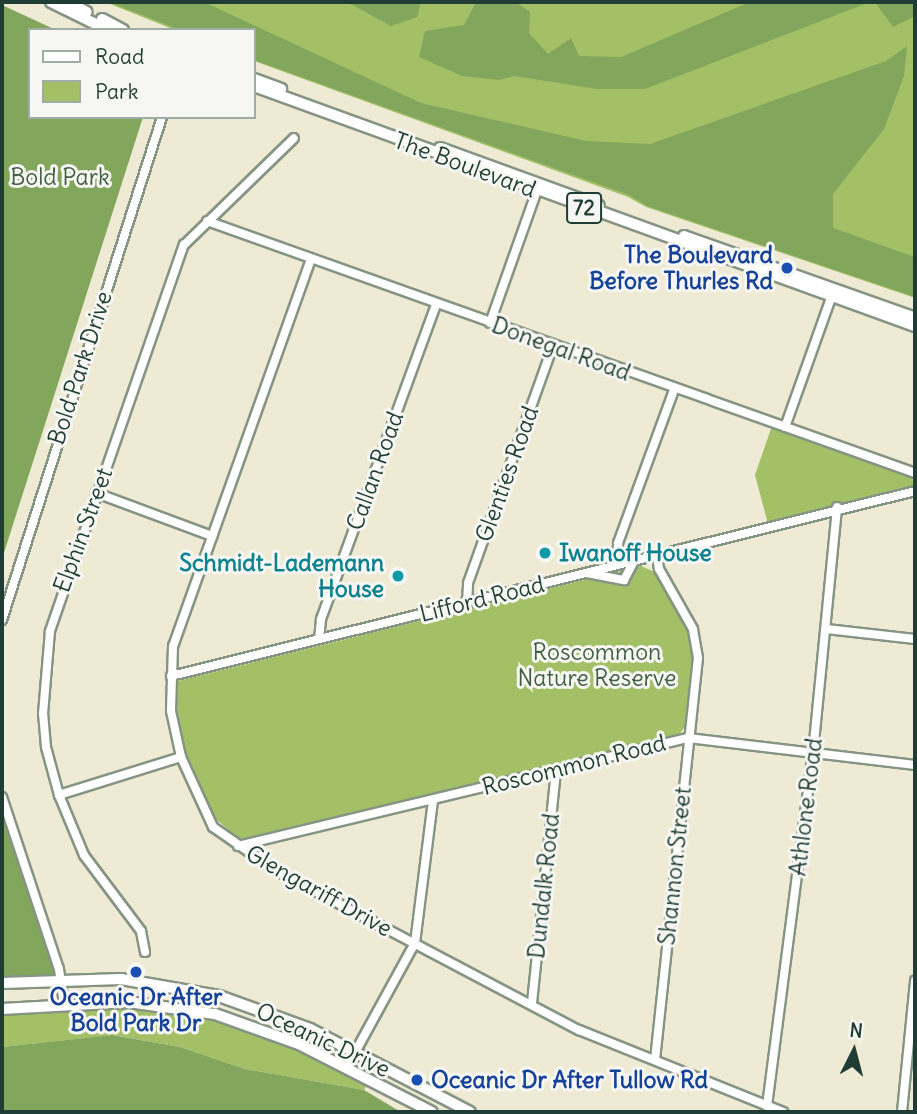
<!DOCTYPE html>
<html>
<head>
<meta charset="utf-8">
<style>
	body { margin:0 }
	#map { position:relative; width:917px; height:1114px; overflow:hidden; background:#eeead4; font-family:Delius,sans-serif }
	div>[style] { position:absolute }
	.green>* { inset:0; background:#a3c067 }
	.forest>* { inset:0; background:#82a65c }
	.roads { filter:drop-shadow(2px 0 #869484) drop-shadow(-2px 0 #869484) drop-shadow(0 2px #869484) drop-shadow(0 -2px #869484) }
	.minor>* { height:8px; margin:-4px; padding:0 4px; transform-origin:4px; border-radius:4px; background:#fff }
	.major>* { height:10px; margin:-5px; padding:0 5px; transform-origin:5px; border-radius:5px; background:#fff }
	.dots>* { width:19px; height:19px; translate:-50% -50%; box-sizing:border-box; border:4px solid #f6f6f2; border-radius:50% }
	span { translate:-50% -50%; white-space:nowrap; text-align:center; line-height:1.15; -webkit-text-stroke:6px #f6f6f2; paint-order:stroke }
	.shield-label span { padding:2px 5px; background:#f6f6f2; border:2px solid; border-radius:5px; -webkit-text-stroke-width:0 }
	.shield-label { font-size:21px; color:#1f3d34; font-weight:700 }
	.street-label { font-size:23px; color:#1f3d34 }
	.park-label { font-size:23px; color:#405e41 }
	.transit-label { font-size:23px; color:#164399; font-weight:700 }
	.right { translate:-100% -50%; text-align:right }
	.left { translate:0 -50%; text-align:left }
	.culture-label { font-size:23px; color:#0d838f; font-weight:700 }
	.frame { position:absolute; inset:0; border:4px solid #1f3d34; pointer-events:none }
	.legend { position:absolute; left:28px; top:28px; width:228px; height:91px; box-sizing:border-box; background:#f6f6f2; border:2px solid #a0aca6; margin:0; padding:9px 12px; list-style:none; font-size:21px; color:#1f3d34 }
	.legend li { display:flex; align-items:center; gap:14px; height:35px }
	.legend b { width:35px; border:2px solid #a0aca6 }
	.north { position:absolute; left:819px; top:1016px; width:70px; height:70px; -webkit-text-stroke:5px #f6f6f2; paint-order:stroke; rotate:6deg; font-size:19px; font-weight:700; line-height:28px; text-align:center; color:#1f3d34 }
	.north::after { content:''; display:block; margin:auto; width:24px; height:32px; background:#1f3d34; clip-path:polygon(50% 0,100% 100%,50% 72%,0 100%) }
</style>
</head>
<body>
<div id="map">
	<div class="green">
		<i style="clip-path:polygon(105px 2px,915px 2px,915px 298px,646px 207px,628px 197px,254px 61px,254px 30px,175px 30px)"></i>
		<i style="clip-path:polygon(772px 426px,911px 475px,915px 487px,768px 524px,755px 475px)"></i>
		<i style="clip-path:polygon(641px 566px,657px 573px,686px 622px,693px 646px,687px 724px,678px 736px,247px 840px,238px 838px,216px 819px,189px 772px,176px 726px,173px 698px,178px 681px)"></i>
		<i style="clip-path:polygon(128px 1006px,214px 1018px,297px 1047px,368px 1083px,364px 1090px,245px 1069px,180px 1047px,113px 1035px,2px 1047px,2px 1014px)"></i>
	</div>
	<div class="forest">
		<i style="clip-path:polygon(109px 2px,204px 2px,421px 103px,586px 141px,650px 144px,886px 61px,907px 46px,904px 76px,884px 129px,833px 194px,833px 228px,915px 257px,915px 297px,647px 206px,629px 195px,254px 60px,254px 30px,180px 30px)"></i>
		<i style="clip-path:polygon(347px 2px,421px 2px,417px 17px,391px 26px)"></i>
		<i style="clip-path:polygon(476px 2px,516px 2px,530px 12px,529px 33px,548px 54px,571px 38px,579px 56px,621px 57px,750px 2px,870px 2px,645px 89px,597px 89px,514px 76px,499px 80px,462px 76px,419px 57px,425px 31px,464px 25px)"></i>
		<i style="clip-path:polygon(875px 2px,915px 2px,915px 16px,893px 27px)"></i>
		<i style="clip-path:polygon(2px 5px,56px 30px,30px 30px,30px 117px,143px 117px,2px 559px)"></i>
		<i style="clip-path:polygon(2px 816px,9px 838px,59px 975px,2px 979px)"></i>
		<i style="clip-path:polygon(112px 1035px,180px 1047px,245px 1069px,364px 1090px,401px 1112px,2px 1112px,2px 1047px)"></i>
	</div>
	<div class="roads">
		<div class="minor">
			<i style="left:207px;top:221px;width:752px;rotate:19.59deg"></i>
			<i style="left:311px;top:259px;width:411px;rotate:109.6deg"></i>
			<i style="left:173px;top:646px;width:65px;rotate:91.8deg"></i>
			<i style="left:171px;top:711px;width:47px;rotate:77.7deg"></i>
			<i style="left:181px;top:757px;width:77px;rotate:65.4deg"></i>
			<i style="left:213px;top:827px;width:75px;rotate:34.7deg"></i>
			<i style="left:275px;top:870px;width:344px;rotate:27.8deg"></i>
			<i style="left:579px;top:1030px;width:220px;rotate:21.9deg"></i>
			<i style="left:490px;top:323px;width:146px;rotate:-70.5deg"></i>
			<i style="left:785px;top:427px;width:143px;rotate:-70.4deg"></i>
			<i style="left:96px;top:493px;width:124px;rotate:20.3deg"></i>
			<i style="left:617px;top:565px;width:22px;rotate:-87deg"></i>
			<i style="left:618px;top:543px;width:163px;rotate:-69.9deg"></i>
			<i style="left:587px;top:573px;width:38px;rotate:11deg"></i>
			<i style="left:624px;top:580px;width:21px;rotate:-62deg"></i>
			<i style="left:467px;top:604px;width:21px;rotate:-87deg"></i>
			<i style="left:468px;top:583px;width:252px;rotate:-70.3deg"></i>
			<i style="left:2px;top:620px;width:528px;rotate:-72.35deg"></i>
			<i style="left:826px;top:629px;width:90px;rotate:6.4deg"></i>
			<i style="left:319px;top:639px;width:20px;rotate:-84deg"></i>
			<i style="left:321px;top:619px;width:335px;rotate:-69.9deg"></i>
			<i style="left:171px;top:676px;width:767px;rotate:-13.96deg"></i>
			<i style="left:59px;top:795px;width:128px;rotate:-17.3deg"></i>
			<i style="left:2px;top:797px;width:181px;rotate:71.7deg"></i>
			<i style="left:59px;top:969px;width:34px;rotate:82deg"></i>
			<i style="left:238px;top:846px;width:463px;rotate:-13.5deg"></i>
			<i style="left:688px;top:738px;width:229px;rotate:6.8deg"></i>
			<i style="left:145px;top:952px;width:21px;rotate:-101deg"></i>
			<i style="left:141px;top:931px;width:95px;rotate:-126.9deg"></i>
			<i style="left:84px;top:855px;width:65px;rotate:-112.6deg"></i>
			<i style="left:59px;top:795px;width:50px;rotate:-105.2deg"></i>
			<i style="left:46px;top:747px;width:33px;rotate:-95deg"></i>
			<i style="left:43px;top:714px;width:83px;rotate:-85.2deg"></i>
			<i style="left:50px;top:631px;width:409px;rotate:-70.9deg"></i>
			<i style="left:184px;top:245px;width:153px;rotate:-44.2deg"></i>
			<i style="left:532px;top:1003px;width:235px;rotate:-84.1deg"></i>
			<i style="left:655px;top:1060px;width:404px;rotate:-83.9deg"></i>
			<i style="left:698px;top:658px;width:29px;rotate:-100deg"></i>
			<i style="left:693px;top:629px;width:69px;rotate:-119.5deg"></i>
			<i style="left:659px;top:569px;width:12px;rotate:-99deg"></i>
			<i style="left:347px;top:1067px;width:141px;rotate:-61.3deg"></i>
			<i style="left:415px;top:943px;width:143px;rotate:-82.8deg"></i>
			<i style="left:767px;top:1106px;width:356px;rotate:-82.6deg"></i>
			<i style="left:813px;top:753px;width:247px;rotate:-84.4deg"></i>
			<i style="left:902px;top:1112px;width:132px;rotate:-84.3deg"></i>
		</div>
		<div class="major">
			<i style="left:51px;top:2px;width:64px;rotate:26.2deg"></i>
			<i style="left:68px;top:2px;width:21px;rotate:28deg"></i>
			<i style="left:102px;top:19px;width:24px;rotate:28deg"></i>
			<i style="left:254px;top:79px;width:29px;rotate:20deg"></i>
			<i style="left:254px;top:86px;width:703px;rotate:19.96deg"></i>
			<i style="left:440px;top:148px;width:169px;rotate:20deg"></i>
			<i style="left:684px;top:236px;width:245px;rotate:19.5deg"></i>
			<i style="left:2px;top:983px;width:119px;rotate:-1.9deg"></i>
			<i style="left:121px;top:979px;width:99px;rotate:9.8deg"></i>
			<i style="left:219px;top:996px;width:97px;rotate:19.9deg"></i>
			<i style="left:310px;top:1029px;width:180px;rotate:27.4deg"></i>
			<i style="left:2px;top:1009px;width:126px;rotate:-3.2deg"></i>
			<i style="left:128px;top:1002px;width:88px;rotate:7.9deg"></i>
			<i style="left:215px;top:1014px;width:89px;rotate:19.7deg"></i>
			<i style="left:299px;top:1044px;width:149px;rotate:27.1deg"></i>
		</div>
	</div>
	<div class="dots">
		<i style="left:787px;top:268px;background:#1a4fb4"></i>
		<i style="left:545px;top:553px;background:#0f9aa8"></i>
		<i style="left:398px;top:576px;background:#0f9aa8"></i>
		<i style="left:136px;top:972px;background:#1a4fb4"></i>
		<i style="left:417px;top:1080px;background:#1a4fb4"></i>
	</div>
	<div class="shield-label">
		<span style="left:584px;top:208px">72</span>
	</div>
	<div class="street-label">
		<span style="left:465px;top:165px;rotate:20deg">The Boulevard</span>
		<span style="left:561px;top:349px;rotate:20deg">Donegal Road</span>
		<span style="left:80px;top:368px;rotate:-72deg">Bold Park Drive</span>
		<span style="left:375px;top:471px;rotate:-70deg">Callan Road</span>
		<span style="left:507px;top:474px;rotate:-70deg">Glenties Road</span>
		<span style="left:83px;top:530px;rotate:-70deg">Elphin Street</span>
		<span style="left:482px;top:599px;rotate:-14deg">Lifford Road</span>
		<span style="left:574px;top:765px;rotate:-14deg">Roscommon Road</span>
		<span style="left:806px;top:807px;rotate:-83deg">Athlone Road</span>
		<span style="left:675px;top:866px;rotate:-84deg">Shannon Street</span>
		<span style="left:544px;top:886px;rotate:-84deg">Dundalk Road</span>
		<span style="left:319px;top:891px;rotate:29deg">Glengariff Drive</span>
		<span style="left:323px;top:1040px;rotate:25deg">Oceanic Drive</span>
	</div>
	<div class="park-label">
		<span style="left:60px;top:177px">Bold Park</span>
		<span style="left:597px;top:665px">Roscommon<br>Nature Reserve</span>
	</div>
	<div class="transit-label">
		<span class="right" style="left:773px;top:268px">The Boulevard<br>Before Thurles Rd</span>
		<span style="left:136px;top:1010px">Oceanic Dr After<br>Bold Park Dr</span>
		<span class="left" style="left:431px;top:1080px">Oceanic Dr After Tullow Rd</span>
	</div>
	<div class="culture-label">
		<span class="left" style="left:559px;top:553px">Iwanoff House</span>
		<span class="right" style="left:384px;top:576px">Schmidt-Lademann<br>House</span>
	</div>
	<div class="frame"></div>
	<ul class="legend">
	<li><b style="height:9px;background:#fff"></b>Road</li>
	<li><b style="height:19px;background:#a3c067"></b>Park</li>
	</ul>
	<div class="north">N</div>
</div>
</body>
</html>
